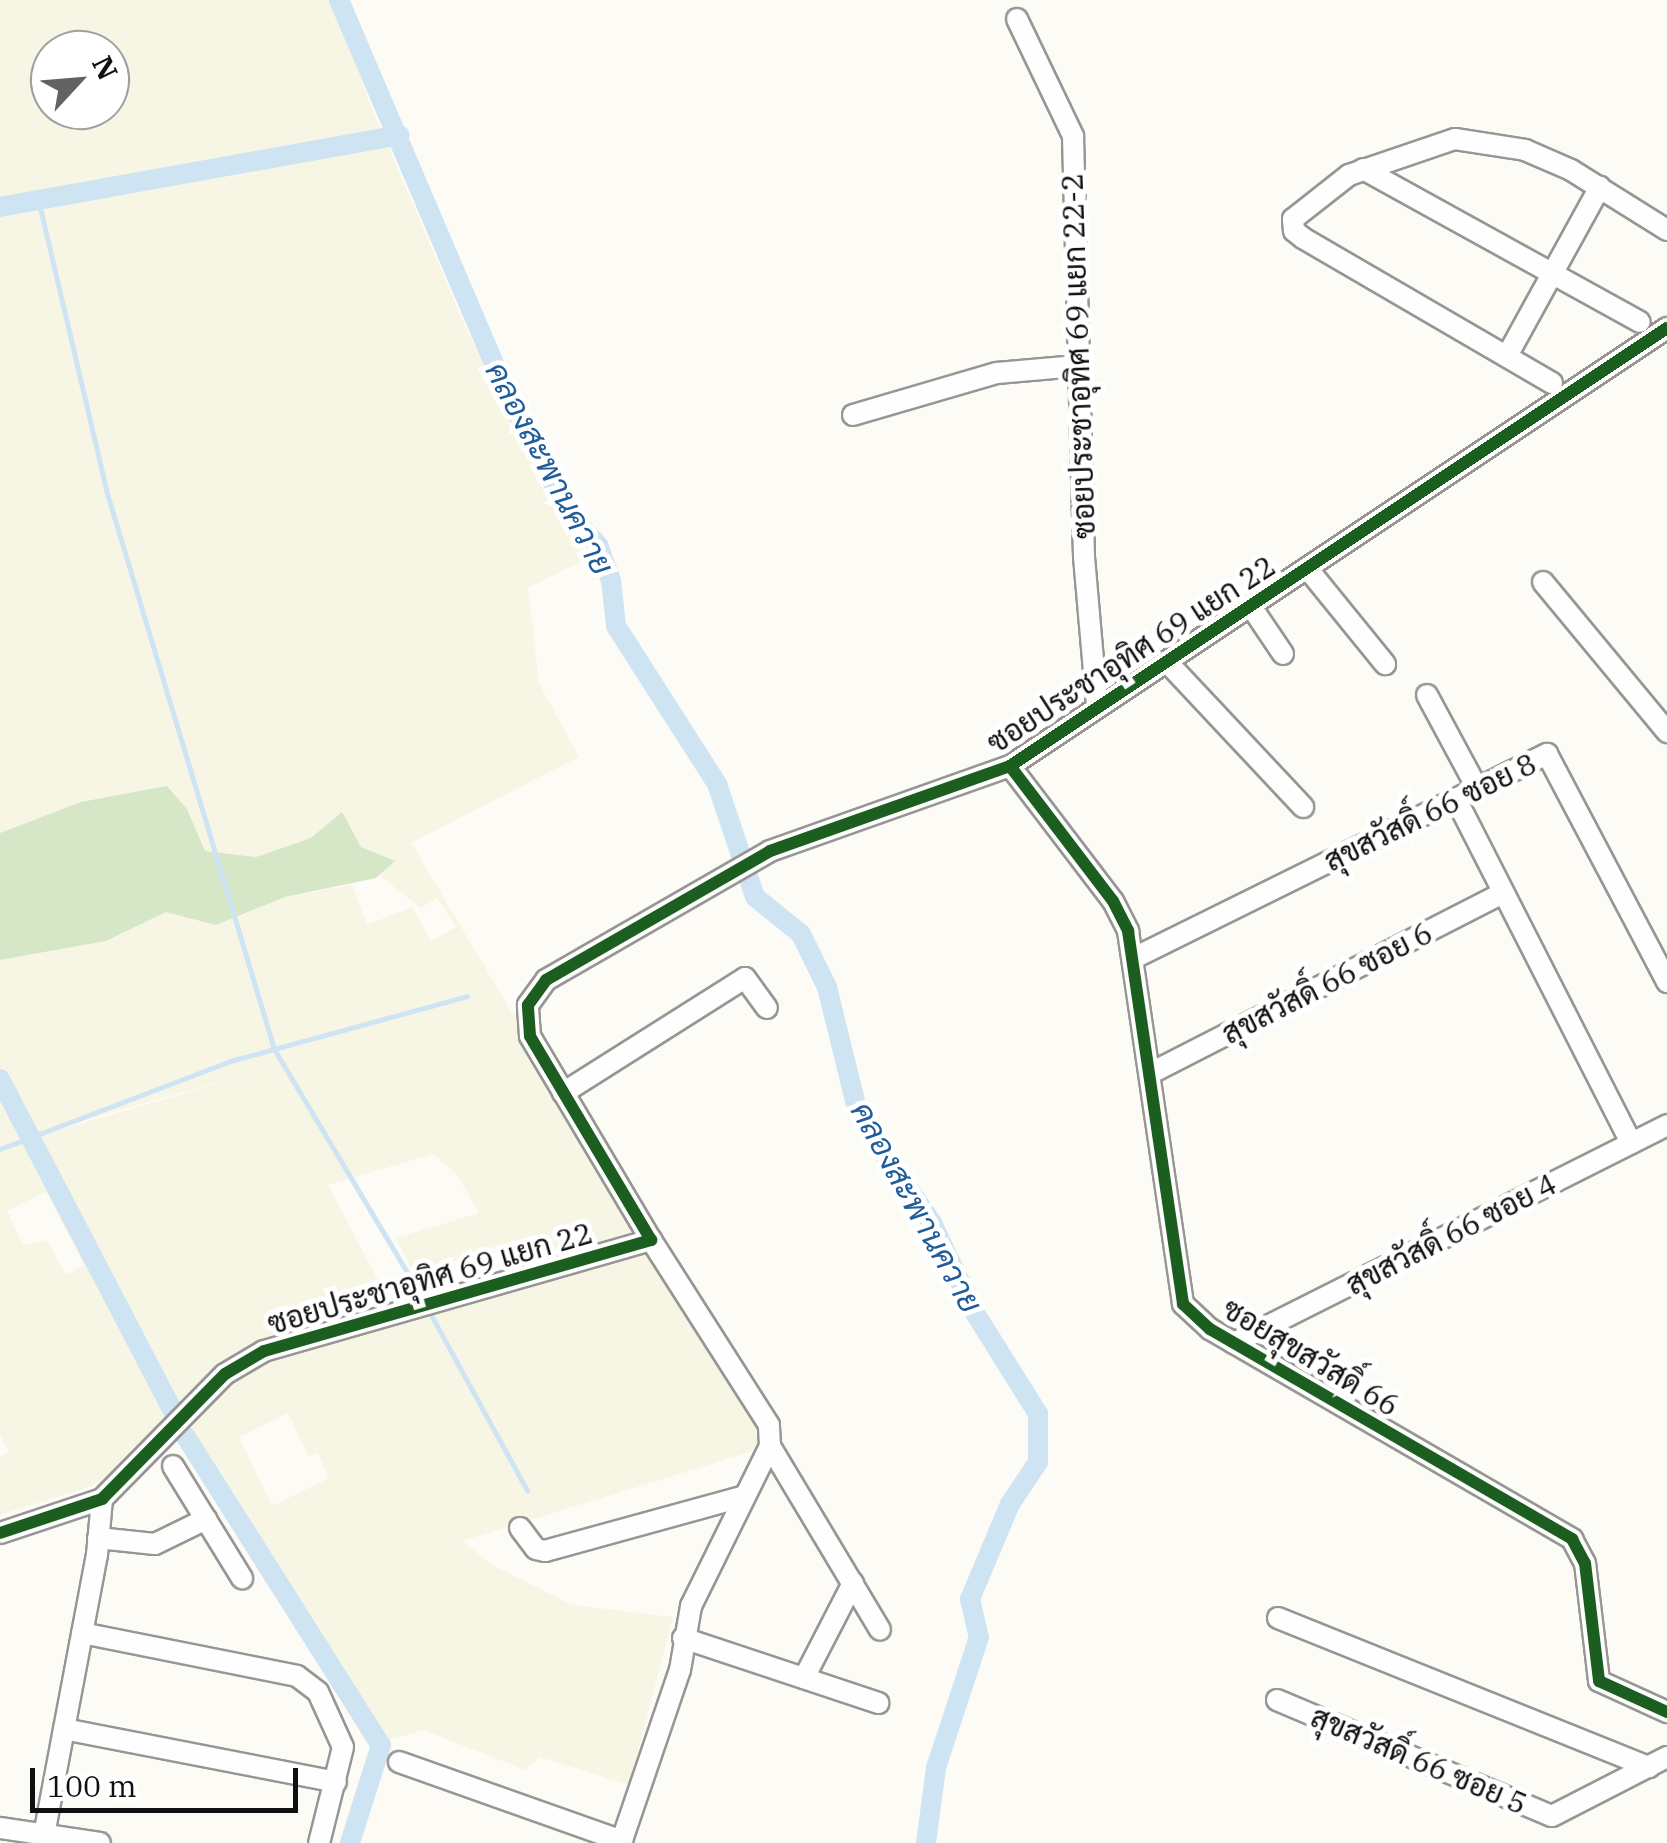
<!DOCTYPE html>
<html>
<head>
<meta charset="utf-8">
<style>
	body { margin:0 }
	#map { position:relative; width:1667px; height:1843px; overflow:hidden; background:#fcfbf6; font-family:"IBM Plex Serif",Sarabun,serif }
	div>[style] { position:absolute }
	.farmland>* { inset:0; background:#f7f6e4 }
	.forest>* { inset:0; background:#d5e7c7 }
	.stream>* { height:5px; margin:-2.5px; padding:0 2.5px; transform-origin:2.5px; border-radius:2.5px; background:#cfe4f3 }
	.canal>* { height:20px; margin:-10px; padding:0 10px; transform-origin:10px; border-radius:10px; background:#cfe4f3 }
	.roads { filter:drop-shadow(2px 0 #969694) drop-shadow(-2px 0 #969694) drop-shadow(0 2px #969694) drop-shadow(0 -2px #969694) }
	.minor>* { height:20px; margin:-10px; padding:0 10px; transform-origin:10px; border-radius:10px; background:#fffefe }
	.cycleway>* { height:12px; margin:-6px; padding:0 6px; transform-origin:6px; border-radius:6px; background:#1b5e20 }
	span { translate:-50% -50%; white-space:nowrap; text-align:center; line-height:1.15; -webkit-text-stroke:10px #fff; paint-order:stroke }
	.street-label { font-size:30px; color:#101010 }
	.water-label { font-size:32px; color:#225d99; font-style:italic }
	.north { position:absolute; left:30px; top:30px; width:100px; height:100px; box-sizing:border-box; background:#fff; border:2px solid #9f9f9f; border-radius:50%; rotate:64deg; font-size:28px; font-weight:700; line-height:40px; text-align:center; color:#101010 }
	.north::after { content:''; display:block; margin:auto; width:35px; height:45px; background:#636260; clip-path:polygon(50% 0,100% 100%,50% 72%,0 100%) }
	.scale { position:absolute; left:30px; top:1768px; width:268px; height:45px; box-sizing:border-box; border:5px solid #101010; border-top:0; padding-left:12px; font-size:30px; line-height:35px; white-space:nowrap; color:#101010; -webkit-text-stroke:8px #fff; paint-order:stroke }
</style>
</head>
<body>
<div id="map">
	<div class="farmland">
		<i style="clip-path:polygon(evenodd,0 0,335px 0,370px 104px,467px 331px,588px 558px,528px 588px,539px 683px,579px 757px,411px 843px,770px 1446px,462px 1541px,492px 1565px,572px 1605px,673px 1617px,629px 1785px,540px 1757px,526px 1770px,423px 1730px,368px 1746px,172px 1410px,119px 1469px,91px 1486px,0 1515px,0 1457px,9px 1452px,0 1435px,0 960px,106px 941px,166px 911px,216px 925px,285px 897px,352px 885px,367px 925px,412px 907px,431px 941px,456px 927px,437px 898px,421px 908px,379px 875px,394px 862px,311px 838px,256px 857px,204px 851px,187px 809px,81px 802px,0 833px,0 0,50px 50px,110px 50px,110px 110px,50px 110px,50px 50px,0 0,291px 1062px,35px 1137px,34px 1135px,34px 1134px,291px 1062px,0 0,433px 1154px,457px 1175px,479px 1213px,396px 1238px,414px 1275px,501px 1245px,511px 1274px,368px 1315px,357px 1298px,381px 1286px,328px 1185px,433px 1154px,0 0,46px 1192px,84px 1265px,66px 1275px,47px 1240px,23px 1245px,7px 1211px,46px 1192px,0 0,288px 1413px,309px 1457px,318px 1453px,329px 1478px,272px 1506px,239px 1437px,288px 1413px)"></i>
	</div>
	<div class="forest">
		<i style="clip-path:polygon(167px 786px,187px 809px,205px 851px,256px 857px,311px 838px,342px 812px,361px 847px,395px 861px,376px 878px,285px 897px,216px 925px,166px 912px,106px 941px,0 960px,0 833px,81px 802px)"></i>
	</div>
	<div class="stream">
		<i style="left:38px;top:199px;width:299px;rotate:76.8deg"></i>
		<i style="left:106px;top:490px;width:584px;rotate:73.27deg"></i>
		<i style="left:274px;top:1049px;width:279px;rotate:59.2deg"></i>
		<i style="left:0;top:1149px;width:246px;rotate:-20.9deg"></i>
		<i style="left:230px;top:1061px;width:246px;rotate:-15.3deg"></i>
		<i style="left:431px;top:1315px;width:200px;rotate:61.3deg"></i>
	</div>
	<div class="canal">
		<i style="left:339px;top:0;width:424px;rotate:66.9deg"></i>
		<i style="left:505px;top:390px;width:140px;rotate:62.7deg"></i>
		<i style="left:569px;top:514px;width:42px;rotate:46.9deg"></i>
		<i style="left:598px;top:545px;width:37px;rotate:70deg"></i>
		<i style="left:611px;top:580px;width:46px;rotate:83.8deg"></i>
		<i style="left:616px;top:626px;width:188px;rotate:57.4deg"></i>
		<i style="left:717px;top:784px;width:119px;rotate:71.4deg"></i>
		<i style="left:755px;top:897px;width:59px;rotate:38.8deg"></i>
		<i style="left:801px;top:934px;width:59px;rotate:63.9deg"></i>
		<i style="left:827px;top:987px;width:134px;rotate:76.2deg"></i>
		<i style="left:859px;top:1117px;width:129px;rotate:55.4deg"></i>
		<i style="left:932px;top:1223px;width:100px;rotate:64.5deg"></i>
		<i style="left:975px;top:1313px;width:119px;rotate:58deg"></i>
		<i style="left:1038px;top:1414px;width:48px;rotate:90deg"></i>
		<i style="left:1038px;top:1462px;width:50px;rotate:123.7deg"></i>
		<i style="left:1010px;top:1504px;width:103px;rotate:112.8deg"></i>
		<i style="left:970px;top:1599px;width:39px;rotate:77deg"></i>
		<i style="left:979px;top:1637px;width:138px;rotate:108.2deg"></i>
		<i style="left:936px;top:1768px;width:76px;rotate:97.6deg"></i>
		<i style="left:0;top:207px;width:406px;rotate:-10.2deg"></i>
		<i style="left:0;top:1079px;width:373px;rotate:62.5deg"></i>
		<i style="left:186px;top:1437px;width:365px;rotate:57.7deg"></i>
		<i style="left:381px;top:1745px;width:103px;rotate:107.6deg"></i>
	</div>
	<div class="roads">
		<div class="minor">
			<i style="left:1017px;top:19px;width:130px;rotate:64.4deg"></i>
			<i style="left:1073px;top:136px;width:421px;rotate:88.5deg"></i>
			<i style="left:1084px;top:557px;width:149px;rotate:85deg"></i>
			<i style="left:1363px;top:169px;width:316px;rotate:28.9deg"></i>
			<i style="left:1507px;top:356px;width:193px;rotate:-61.2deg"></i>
			<i style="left:1552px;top:383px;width:288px;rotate:-149.8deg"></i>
			<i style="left:1303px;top:238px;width:11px;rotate:-142deg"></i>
			<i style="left:1294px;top:231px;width:12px;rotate:-95deg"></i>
			<i style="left:1293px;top:219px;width:71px;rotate:-38.2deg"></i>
			<i style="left:1349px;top:175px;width:112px;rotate:-18.8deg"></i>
			<i style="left:1455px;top:139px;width:71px;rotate:8.9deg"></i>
			<i style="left:1525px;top:150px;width:50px;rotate:23.5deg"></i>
			<i style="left:1571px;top:170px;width:113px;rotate:32deg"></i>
			<i style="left:853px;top:415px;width:150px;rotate:-16.3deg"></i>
			<i style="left:997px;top:373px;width:80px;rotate:-5deg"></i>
			<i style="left:1307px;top:568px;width:124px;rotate:50.9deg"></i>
			<i style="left:1543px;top:582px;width:195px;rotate:50.4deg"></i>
			<i style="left:1250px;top:605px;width:59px;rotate:56deg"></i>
			<i style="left:1167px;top:662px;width:199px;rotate:46.8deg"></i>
			<i style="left:1427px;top:695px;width:106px;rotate:61.7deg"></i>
			<i style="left:1010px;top:766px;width:170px;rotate:52.7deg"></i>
			<i style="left:1113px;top:901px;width:34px;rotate:63deg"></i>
			<i style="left:1128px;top:931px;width:377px;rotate:81.6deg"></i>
			<i style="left:1183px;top:1304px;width:37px;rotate:43deg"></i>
			<i style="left:1210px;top:1329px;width:419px;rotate:30.1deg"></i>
			<i style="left:1572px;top:1539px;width:27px;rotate:62deg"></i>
			<i style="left:1585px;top:1563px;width:119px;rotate:83.2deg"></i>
			<i style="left:1599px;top:1681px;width:75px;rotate:24.5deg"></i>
			<i style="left:1456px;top:799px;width:386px;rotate:63deg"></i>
			<i style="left:1134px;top:958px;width:461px;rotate:-26.3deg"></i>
			<i style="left:1547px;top:754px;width:258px;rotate:62.2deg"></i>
			<i style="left:1151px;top:1073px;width:395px;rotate:-27.1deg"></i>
			<i style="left:563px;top:1093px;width:215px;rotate:-32.3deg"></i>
			<i style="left:745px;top:978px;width:37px;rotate:54deg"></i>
			<i style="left:1234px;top:1343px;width:485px;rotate:-26.7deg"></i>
			<i style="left:770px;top:1446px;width:214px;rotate:59.1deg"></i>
			<i style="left:173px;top:1466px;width:132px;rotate:58.4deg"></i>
			<i style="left:520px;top:1528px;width:26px;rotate:53deg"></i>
			<i style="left:536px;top:1549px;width:9px;rotate:13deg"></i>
			<i style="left:545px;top:1551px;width:207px;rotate:-15.4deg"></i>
			<i style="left:0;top:1533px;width:108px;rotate:-18.4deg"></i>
			<i style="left:102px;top:1499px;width:175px;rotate:-45.5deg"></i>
			<i style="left:225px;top:1374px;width:45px;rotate:-30.5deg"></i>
			<i style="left:264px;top:1351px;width:403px;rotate:-16deg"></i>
			<i style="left:651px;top:1240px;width:237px;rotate:-120.7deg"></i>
			<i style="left:530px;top:1036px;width:31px;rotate:-94deg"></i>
			<i style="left:528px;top:1005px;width:31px;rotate:-54deg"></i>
			<i style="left:546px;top:980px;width:258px;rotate:-29.9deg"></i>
			<i style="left:770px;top:851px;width:255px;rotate:-19.5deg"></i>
			<i style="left:1010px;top:766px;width:790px;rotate:-33.69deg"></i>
			<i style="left:98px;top:1538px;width:57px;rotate:6deg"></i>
			<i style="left:155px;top:1544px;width:57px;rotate:-26.1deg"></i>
			<i style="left:1278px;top:1618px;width:400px;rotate:21.9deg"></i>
			<i style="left:82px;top:1633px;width:219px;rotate:11.3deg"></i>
			<i style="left:297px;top:1676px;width:26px;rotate:37deg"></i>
			<i style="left:318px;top:1692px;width:60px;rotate:65.6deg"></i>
			<i style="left:343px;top:1747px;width:99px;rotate:104deg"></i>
			<i style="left:683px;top:1638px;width:206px;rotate:18.4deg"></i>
			<i style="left:804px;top:1678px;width:107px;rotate:-62.7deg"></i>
			<i style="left:1277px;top:1700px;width:298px;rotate:22.9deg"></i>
			<i style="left:1552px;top:1816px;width:129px;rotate:-27.2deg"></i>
			<i style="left:64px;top:1729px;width:277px;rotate:11deg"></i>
			<i style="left:399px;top:1762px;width:237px;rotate:19.5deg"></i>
			<i style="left:0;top:1828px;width:101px;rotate:8.5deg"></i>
			<i style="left:44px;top:1835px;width:285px;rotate:-79.3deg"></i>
			<i style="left:97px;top:1555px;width:56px;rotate:-84.9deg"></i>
			<i style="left:621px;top:1843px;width:183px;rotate:-71.2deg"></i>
			<i style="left:680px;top:1670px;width:65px;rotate:-80.2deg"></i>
			<i style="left:691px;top:1606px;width:178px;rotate:-63.7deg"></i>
			<i style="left:770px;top:1446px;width:21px;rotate:-93deg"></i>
			<i style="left:769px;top:1425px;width:219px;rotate:-122.5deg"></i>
		</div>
	</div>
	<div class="cycleway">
		<i style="left:1010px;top:766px;width:170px;rotate:52.7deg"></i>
		<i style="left:1113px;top:901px;width:34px;rotate:63deg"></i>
		<i style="left:1128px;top:931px;width:377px;rotate:81.6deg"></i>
		<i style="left:1183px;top:1304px;width:37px;rotate:43deg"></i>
		<i style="left:1210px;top:1329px;width:419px;rotate:30.1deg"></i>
		<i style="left:1572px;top:1539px;width:27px;rotate:62deg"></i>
		<i style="left:1585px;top:1563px;width:119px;rotate:83.2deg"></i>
		<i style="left:1599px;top:1681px;width:75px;rotate:24.5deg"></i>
		<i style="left:0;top:1533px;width:108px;rotate:-18.4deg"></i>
		<i style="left:102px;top:1499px;width:175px;rotate:-45.5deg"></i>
		<i style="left:225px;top:1374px;width:45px;rotate:-30.5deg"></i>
		<i style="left:264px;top:1351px;width:403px;rotate:-16deg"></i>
		<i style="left:651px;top:1240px;width:237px;rotate:-120.7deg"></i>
		<i style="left:530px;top:1036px;width:31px;rotate:-94deg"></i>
		<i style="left:528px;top:1005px;width:31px;rotate:-54deg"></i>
		<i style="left:546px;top:980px;width:258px;rotate:-29.9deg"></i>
		<i style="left:770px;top:851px;width:255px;rotate:-19.5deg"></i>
		<i style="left:1010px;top:766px;width:790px;rotate:-33.69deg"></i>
	</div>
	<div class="street-label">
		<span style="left:1078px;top:356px;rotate:-92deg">ซอยประชาอุทิศ 69 แยก 22-2</span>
		<span style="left:1131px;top:654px;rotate:-33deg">ซอยประชาอุทิศ 69 แยก 22</span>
		<span style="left:1430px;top:812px;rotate:-26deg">สุขสวัสดิ์ 66 ซอย 8</span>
		<span style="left:1327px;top:983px;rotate:-27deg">สุขสวัสดิ์ 66 ซอย 6</span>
		<span style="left:1451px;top:1234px;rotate:-27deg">สุขสวัสดิ์ 66 ซอย 4</span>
		<span style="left:430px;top:1278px;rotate:-16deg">ซอยประชาอุทิศ 69 แยก 22</span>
		<span style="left:1311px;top:1357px;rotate:31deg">ซอยสุขสวัสดิ์ 66</span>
		<span style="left:1419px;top:1760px;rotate:23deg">สุขสวัสดิ์ 66 ซอย 5</span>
	</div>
	<div class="water-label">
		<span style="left:550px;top:468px;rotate:62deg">คลองสะพานควาย</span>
		<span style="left:917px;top:1207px;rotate:61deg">คลองสะพานควาย</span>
	</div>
	<div class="north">N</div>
	<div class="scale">100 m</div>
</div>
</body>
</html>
